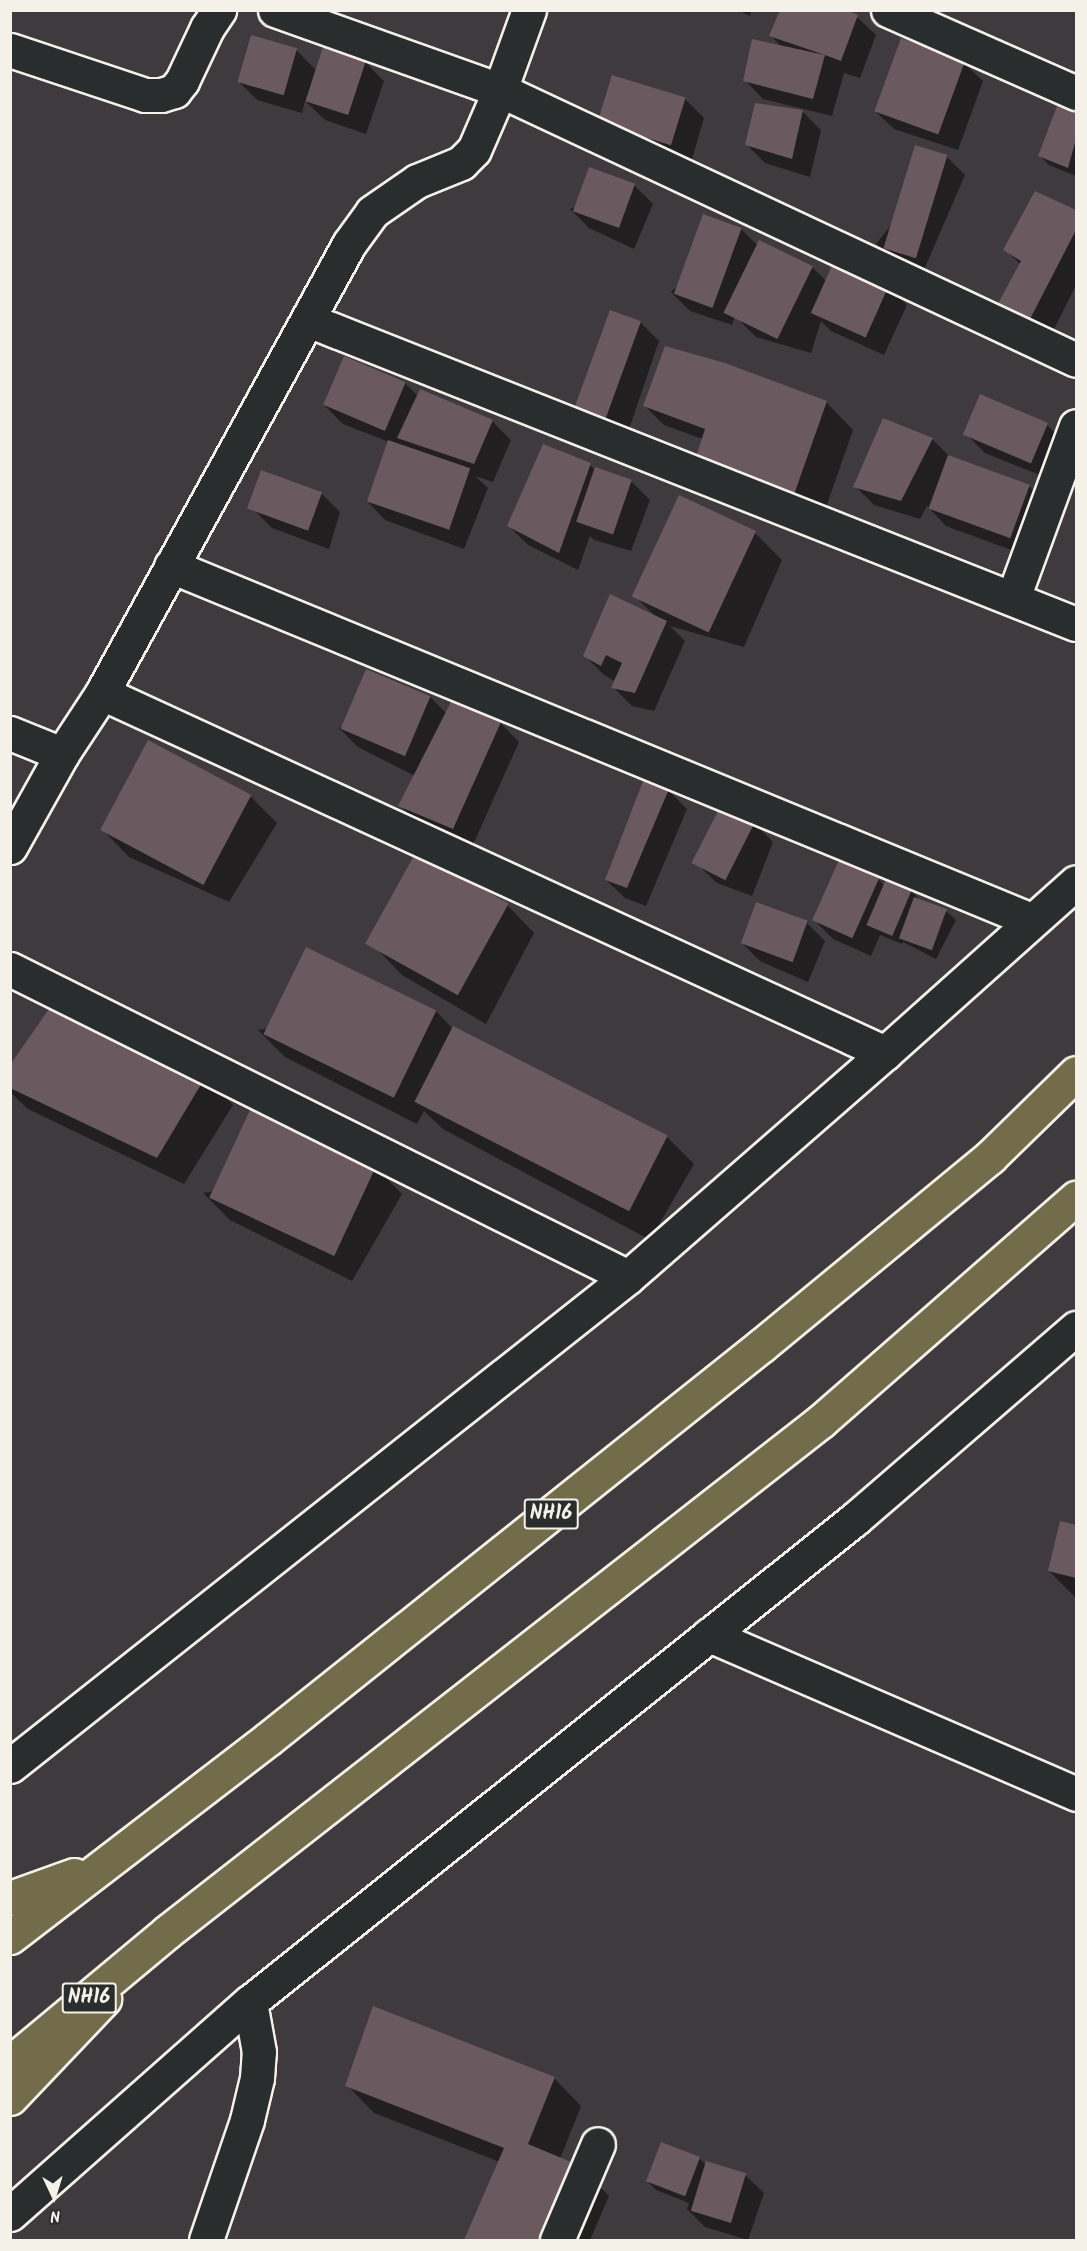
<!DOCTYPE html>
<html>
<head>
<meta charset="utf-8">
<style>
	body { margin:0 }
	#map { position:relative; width:1087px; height:2251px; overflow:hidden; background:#3e3a3d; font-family:Kalam,sans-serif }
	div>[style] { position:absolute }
	.shadow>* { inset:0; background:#0007 }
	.building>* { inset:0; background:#6b5960; transform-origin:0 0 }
	.roads { filter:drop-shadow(2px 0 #f4f1e8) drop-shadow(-2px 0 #f4f1e8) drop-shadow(0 2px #f4f1e8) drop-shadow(0 -2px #f4f1e8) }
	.minor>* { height:33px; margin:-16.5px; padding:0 16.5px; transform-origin:16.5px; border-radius:16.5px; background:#2a2d2e }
	.tertiary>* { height:33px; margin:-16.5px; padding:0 16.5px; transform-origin:16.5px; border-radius:16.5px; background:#2a2d2e }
	.primary>* { height:33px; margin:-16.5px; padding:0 16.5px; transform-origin:16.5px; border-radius:16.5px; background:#726c4b }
	.trunk>* { height:33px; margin:-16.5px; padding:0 16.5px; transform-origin:16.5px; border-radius:16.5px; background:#726c4b }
	span { translate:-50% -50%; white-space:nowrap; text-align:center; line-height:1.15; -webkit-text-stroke:5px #2a2d2e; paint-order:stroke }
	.shield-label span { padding:2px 4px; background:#2a2d2e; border:2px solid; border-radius:4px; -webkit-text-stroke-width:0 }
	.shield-label { font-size:20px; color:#f4f1e8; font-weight:700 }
	.frame { position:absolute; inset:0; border:12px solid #f4f1e8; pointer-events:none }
	.north { position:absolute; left:24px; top:2167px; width:60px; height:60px; -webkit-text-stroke:4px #2a2d2e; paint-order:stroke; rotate:176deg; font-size:16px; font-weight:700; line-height:24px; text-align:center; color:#f4f1e8 }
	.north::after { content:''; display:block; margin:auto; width:21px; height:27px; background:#f4f1e8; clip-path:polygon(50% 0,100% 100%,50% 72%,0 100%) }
</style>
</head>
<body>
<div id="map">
	<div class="shadow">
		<i style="clip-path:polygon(737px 10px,751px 10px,750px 16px)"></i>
		<i style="clip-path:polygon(857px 17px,876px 35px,860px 78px,844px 73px,832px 116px,763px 99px,745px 80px,782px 47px,771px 36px)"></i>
		<i style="clip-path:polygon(901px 40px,964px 63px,983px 81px,958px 150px,894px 129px,875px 111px)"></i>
		<i style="clip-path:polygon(296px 50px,316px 70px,365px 62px,384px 81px,366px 134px,325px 120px,305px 101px,302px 113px,257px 100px,239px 82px)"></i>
		<i style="clip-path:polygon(613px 77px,685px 99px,704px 118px,690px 166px,603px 124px)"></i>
		<i style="clip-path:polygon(1060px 104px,1076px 112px,1076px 176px,1049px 165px,1039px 155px)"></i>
		<i style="clip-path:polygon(802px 111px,821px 130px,810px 177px,765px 163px,746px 144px)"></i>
		<i style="clip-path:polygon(946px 156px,965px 175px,923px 272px,895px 263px,876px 244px)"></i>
		<i style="clip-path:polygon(634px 185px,653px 204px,634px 249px,589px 228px,570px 209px)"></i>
		<i style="clip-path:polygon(1036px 193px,1076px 212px,1076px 285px,1047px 343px,1014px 332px,1021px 265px,1005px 249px)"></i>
		<i style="clip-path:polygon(741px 229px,758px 246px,812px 267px,826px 281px,888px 286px,907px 305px,884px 355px,831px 331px,821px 321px,811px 353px,756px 337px,735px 316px,732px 325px,690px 311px,671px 292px)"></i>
		<i style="clip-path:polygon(640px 322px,659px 341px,626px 438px,577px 409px)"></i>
		<i style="clip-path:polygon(405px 383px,418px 396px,420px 391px,492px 421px,511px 440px,493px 482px,475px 476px,488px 488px,464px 549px,385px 520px,367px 501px,389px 442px,343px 424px,324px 405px)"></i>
		<i style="clip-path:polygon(826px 402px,853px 430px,817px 533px,703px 439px,664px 425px,645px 406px)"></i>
		<i style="clip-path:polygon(1047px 425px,1066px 444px,1050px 479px,985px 453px,966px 434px)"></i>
		<i style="clip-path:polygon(932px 439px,950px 457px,1029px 486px,1048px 505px,1022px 554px,946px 526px,927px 506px,920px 519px,874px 505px,855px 486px)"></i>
		<i style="clip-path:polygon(590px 465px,594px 469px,631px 481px,650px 500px,631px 551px,594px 540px,590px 536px,578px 570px,528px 545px,509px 526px)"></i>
		<i style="clip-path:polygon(321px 493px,340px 512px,329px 549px,272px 528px,253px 509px)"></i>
		<i style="clip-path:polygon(755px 533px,782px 560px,744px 647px,670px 626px,685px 641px,654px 711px,632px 706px,613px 687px,616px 682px,604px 675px,585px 656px,657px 618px,637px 598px)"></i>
		<i style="clip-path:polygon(430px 697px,447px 714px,484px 706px,519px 742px,472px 847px,418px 824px,400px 805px,415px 776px,358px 747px,339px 728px)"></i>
		<i style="clip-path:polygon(668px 790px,687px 809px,646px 906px,625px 898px,606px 880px)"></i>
		<i style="clip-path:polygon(250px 796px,277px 823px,229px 902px,129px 857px,102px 829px)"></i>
		<i style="clip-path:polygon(754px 823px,773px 842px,752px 896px,717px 883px,698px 865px)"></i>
		<i style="clip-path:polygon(840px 862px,878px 879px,885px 886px,911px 891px,921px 901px,946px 911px,956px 920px,936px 959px,903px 942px,902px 944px,880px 935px,871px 956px,833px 939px,814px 920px)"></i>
		<i style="clip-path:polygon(507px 905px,534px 933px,486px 1024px,402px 975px,375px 947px)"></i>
		<i style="clip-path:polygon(807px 923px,825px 941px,808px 982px,760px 961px,741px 942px)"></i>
		<i style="clip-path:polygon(436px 1011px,453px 1029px,667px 1137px,694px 1164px,650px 1240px,443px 1129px,424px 1111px,417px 1124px,285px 1057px,258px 1030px)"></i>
		<i style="clip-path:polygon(10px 1067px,206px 1077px,233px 1105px,184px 1184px,28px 1109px,10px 1092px)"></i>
		<i style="clip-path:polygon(375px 1167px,402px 1194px,352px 1281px,230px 1220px,203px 1193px)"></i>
		<i style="clip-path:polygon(1061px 1523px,1076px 1526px,1076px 1598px,1049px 1571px)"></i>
		<i style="clip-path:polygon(554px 2078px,581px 2106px,560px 2159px,582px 2169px,609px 2196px,590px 2240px,466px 2240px,500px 2162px,374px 2113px,347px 2085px)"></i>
		<i style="clip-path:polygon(699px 2158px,706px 2165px,745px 2175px,764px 2193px,748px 2240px,705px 2227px,687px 2209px,689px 2203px,656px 2190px,647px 2181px)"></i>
	</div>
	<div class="building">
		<i style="clip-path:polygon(780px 10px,847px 10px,858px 15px,841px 61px,825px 55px,813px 99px,743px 81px,752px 39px,825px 55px,769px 36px)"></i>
		<i style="left:251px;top:35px;width:48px;height:49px;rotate:16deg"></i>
		<i style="left:901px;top:38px;width:68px;height:78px;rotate:20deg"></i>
		<i style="left:323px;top:47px;width:45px;height:57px;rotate:18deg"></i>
		<i style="left:612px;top:75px;width:77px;height:50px;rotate:17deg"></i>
		<i style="clip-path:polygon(1059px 101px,1076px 110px,1076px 139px,1068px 168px,1038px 156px)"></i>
		<i style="clip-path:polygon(755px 103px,803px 110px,792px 159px,745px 145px)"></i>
		<i style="left:915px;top:145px;width:34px;height:108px;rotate:17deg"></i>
		<i style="left:589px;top:167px;width:49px;height:47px;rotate:20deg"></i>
		<i style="clip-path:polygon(1035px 191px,1076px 210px,1076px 230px,1029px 321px,993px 313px,1021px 261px,1003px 250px)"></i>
		<i style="left:703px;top:214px;width:41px;height:85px;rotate:20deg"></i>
		<i style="left:759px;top:240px;width:60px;height:81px;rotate:26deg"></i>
		<i style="left:834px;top:261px;width:60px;height:57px;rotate:24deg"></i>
		<i style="left:610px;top:310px;width:33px;height:106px;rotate:20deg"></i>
		<i style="clip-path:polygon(665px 346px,725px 363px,827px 401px,790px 506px,693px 466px,705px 429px,643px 406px)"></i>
		<i style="left:344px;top:356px;width:67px;height:53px;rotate:23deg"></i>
		<i style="clip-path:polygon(420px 389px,493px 420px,474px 464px,397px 438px)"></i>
		<i style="left:980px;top:394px;width:74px;height:44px;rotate:23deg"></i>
		<i style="clip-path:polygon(883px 418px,933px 438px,901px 501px,853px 487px)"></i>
		<i style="left:388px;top:440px;width:87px;height:65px;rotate:19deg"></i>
		<i style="clip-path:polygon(543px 444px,591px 463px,559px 553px,507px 526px)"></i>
		<i style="left:948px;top:455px;width:87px;height:57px;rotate:20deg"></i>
		<i style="left:595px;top:467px;width:39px;height:58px;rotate:19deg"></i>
		<i style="left:261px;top:470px;width:65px;height:41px;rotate:20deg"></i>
		<i style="left:679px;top:495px;width:85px;height:112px;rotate:25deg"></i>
		<i style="clip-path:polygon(610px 594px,667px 621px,635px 693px,611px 688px,622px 663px,606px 655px,601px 666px,583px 656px)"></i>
		<i style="left:366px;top:669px;width:70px;height:65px;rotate:23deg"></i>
		<i style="clip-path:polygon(455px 694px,485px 705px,480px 712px,501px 722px,453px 829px,398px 806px)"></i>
		<i style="left:148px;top:740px;width:117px;height:102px;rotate:28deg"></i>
		<i style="clip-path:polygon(645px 776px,669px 789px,627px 888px,605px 880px)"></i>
		<i style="left:721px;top:805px;width:38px;height:65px;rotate:27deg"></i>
		<i style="left:416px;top:852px;width:106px;height:105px;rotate:29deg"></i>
		<i style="left:839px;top:860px;width:44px;height:66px;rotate:24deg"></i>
		<i style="left:886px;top:879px;width:28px;height:50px;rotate:23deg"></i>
		<i style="left:914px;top:897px;width:35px;height:44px;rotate:20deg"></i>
		<i style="left:756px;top:902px;width:55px;height:44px;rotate:20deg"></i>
		<i style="left:306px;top:947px;width:145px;height:97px;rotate:26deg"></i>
		<i style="clip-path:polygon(56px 999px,206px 1076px,157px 1158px,10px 1088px,10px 1065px)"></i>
		<i style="left:453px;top:1026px;width:241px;height:85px;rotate:27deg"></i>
		<i style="left:251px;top:1108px;width:138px;height:99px;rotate:25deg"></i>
		<i style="clip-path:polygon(1060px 1521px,1076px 1525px,1076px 1578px,1048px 1571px)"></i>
		<i style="clip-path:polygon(373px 2006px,555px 2077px,528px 2144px,583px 2167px,551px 2240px,464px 2240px,504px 2148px,345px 2086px)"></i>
		<i style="left:661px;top:2142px;width:42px;height:42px;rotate:21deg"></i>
		<i style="left:706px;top:2161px;width:42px;height:52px;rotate:17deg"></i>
	</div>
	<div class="roads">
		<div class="minor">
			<i style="left:275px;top:10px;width:239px;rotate:19.6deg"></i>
			<i style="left:500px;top:90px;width:636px;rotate:25.11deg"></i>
			<i style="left:888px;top:10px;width:206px;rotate:23.8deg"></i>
			<i style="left:10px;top:50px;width:142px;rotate:18.4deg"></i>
			<i style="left:145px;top:95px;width:16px"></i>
			<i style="left:161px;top:95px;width:14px;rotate:-17deg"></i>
			<i style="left:174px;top:91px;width:13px;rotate:-51deg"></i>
			<i style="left:182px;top:81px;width:59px;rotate:-64.7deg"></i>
			<i style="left:207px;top:28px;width:22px;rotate:-56deg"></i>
			<i style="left:308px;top:320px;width:826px;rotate:21.6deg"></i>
			<i style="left:171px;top:566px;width:930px;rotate:22.37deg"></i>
			<i style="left:1013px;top:598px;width:183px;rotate:-69.9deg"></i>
			<i style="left:102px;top:693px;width:862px;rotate:24.69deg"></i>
			<i style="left:10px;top:733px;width:56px;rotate:22deg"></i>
			<i style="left:10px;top:969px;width:690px;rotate:26.49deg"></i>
			<i style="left:709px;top:1635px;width:400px;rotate:23.4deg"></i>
			<i style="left:206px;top:2240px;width:127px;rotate:-71.1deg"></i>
			<i style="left:247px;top:2120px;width:43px;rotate:-76.6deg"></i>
			<i style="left:257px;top:2078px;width:26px;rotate:-86deg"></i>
			<i style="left:259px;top:2052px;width:51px;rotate:-100.2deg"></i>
			<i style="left:557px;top:2240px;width:104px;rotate:-66.9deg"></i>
		</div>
		<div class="tertiary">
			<i style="left:10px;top:847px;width:107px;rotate:-60.8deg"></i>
			<i style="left:62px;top:754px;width:73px;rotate:-56.7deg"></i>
			<i style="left:102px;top:693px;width:512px;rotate:-61.18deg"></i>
			<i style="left:349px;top:244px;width:39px;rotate:-54deg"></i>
			<i style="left:372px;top:212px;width:55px;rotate:-34.6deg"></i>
			<i style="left:417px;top:181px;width:48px;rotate:-22.2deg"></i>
			<i style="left:461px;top:163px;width:18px;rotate:-45deg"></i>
			<i style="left:474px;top:150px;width:65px;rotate:-66.6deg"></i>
			<i style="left:500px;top:90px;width:85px;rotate:-70.1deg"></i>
			<i style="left:10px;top:1766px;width:788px;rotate:-38.35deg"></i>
			<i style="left:628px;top:1277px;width:341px;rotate:-41.1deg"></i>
			<i style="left:885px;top:1053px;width:256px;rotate:-41.8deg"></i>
			<i style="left:10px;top:2214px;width:320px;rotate:-41.5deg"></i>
			<i style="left:250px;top:2002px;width:776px;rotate:-38.61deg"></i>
			<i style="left:856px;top:1518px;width:291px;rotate:-40.8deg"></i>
		</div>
		<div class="primary">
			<i style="left:10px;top:2098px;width:137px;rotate:-46.5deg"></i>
		</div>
		<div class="trunk">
			<i style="left:10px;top:1898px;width:68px;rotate:-19.8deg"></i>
			<i style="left:10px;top:1937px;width:325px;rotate:-37.5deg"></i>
			<i style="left:268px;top:1739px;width:632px;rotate:-38.57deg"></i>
			<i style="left:762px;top:1345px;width:296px;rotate:-39.5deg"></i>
			<i style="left:990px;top:1157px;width:120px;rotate:-44.3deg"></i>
			<i style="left:10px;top:2063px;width:204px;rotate:-39.8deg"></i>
			<i style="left:167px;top:1932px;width:830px;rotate:-38deg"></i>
			<i style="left:821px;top:1421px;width:339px;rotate:-41.2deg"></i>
		</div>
	</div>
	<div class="shield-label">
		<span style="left:551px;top:1514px">NH16</span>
		<span style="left:89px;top:1998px">NH16</span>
	</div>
	<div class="frame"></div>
	<div class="north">N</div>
</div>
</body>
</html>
